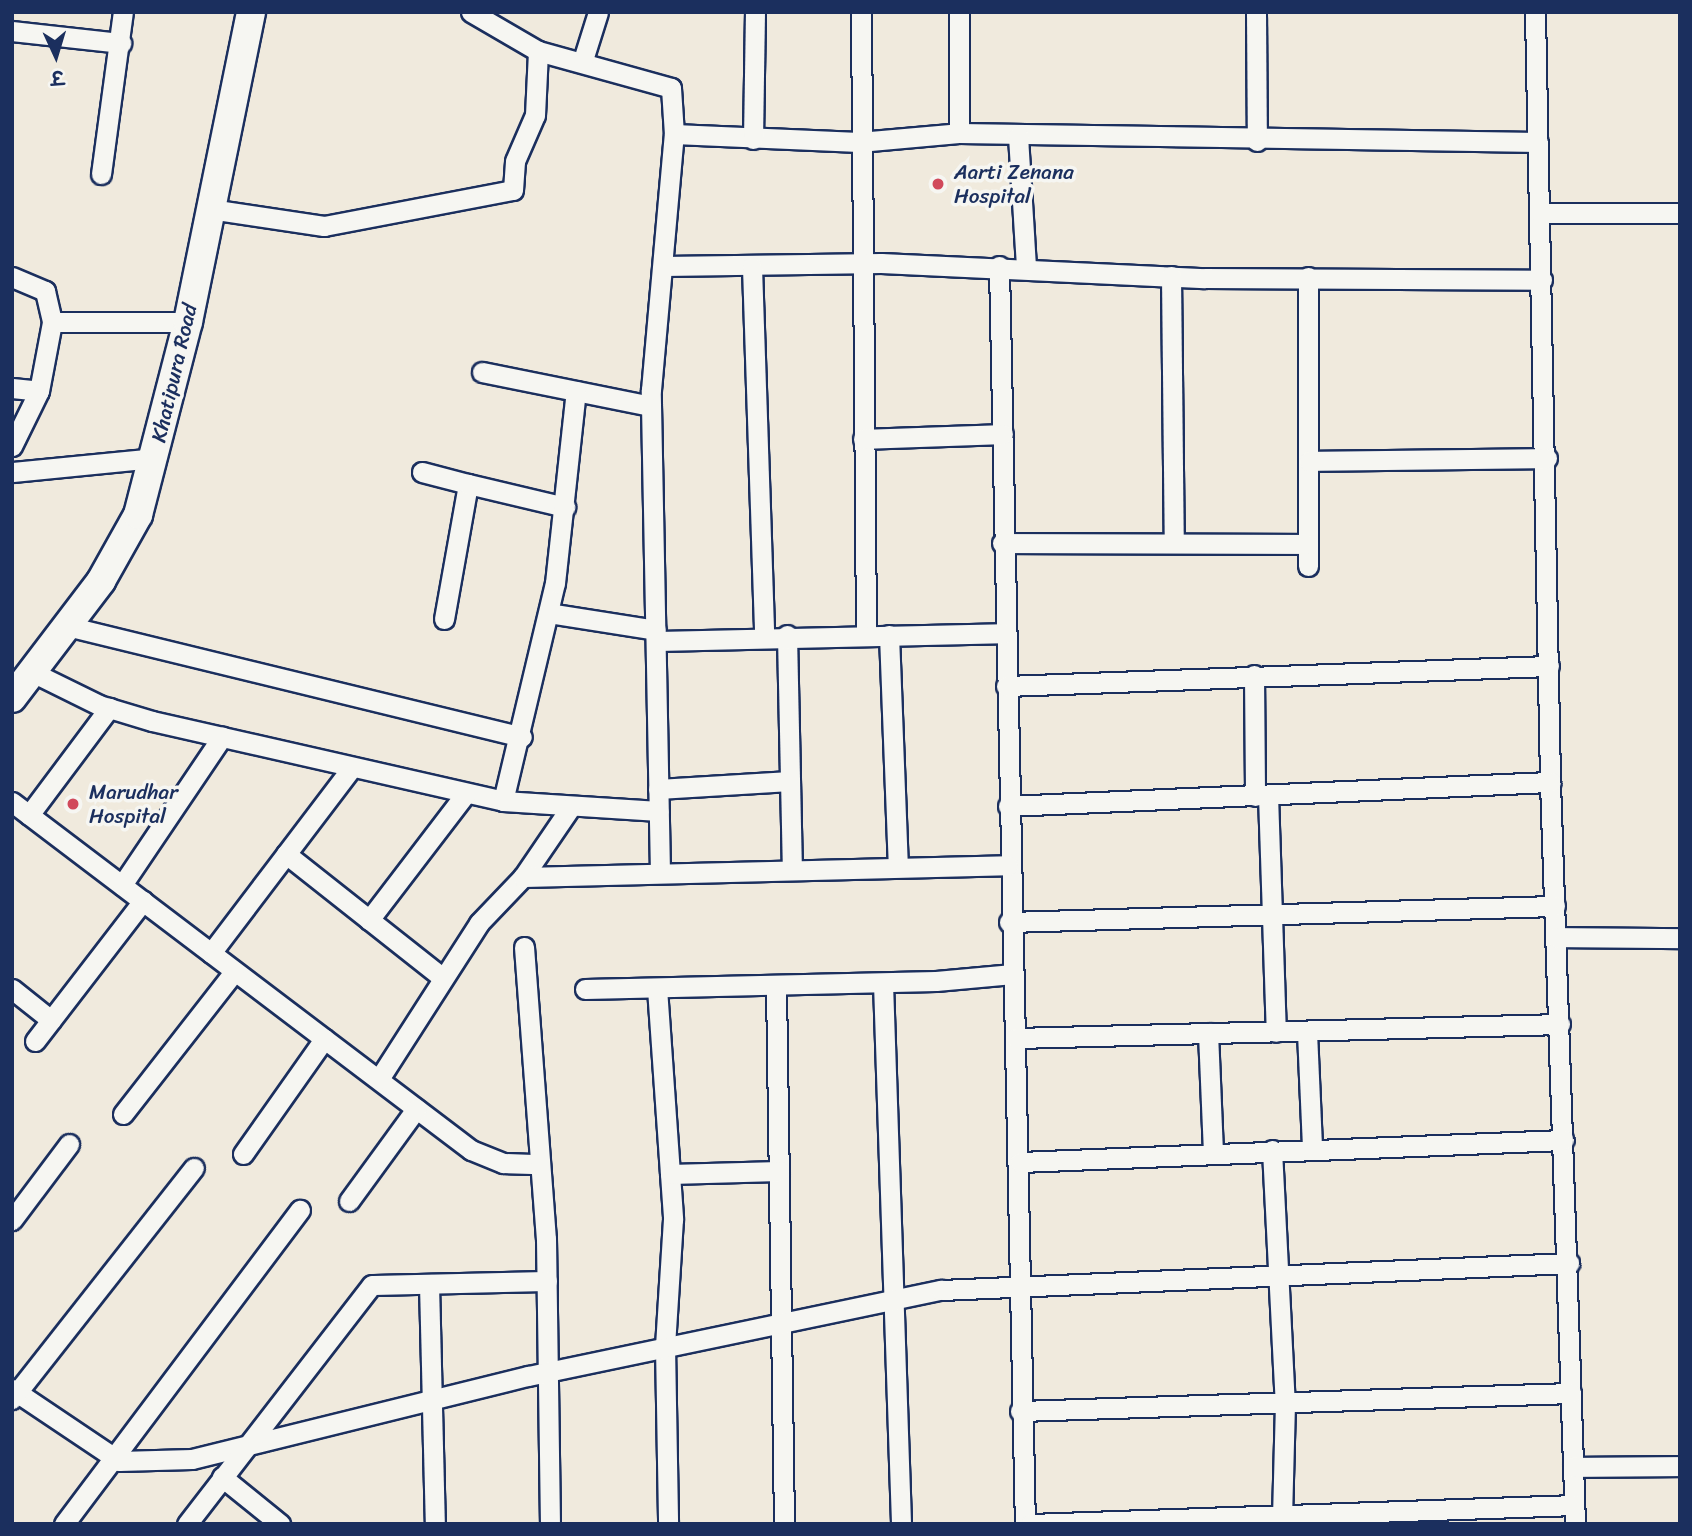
<!DOCTYPE html>
<html>
<head>
<meta charset="utf-8">
<style>
	body { margin:0 }
	#map { position:relative; width:1692px; height:1536px; overflow:hidden; background:#f0eadd; font-family:Sriracha,"Playpen Sans Deva",sans-serif }
	div>[style] { position:absolute }
	.roads { filter:drop-shadow(2px 0 #1b2f5e) drop-shadow(-2px 0 #1b2f5e) drop-shadow(0 2px #1b2f5e) drop-shadow(0 -2px #1b2f5e) }
	.minor>* { height:19px; margin:-9.5px; padding:0 9.5px; transform-origin:9.5px; border-radius:9.5px; background:#f6f6f2 }
	.secondary>* { height:28px; margin:-14px; padding:0 14px; transform-origin:14px; border-radius:14px; background:#f6f6f2 }
	.dots>* { width:19px; height:19px; translate:-50% -50%; box-sizing:border-box; border:4px solid #f6f6f2; border-radius:50% }
	span { translate:-50% -50%; white-space:nowrap; text-align:center; line-height:1.15; -webkit-text-stroke:7px #f6f6f2; paint-order:stroke }
	.poi-label { font-size:21px; color:#1b2f5e }
	.left { translate:0 -50%; text-align:left }
	.street-label { font-size:21px; color:#1b2f5e }
	.frame { position:absolute; inset:0; border:14px solid #1b2f5e; pointer-events:none }
	.north { position:absolute; left:21px; top:21px; width:70px; height:70px; -webkit-text-stroke:5px #f6f6f2; paint-order:stroke; rotate:176deg; font-size:19px; font-weight:700; line-height:28px; text-align:center; color:#1b2f5e }
	.north::after { content:''; display:block; margin:auto; width:24px; height:32px; background:#1b2f5e; clip-path:polygon(50% 0,100% 100%,50% 72%,0 100%) }
</style>
</head>
<body>
<div id="map">
	<div class="roads">
		<div class="minor">
			<i style="left:471px;top:12px;width:78px;rotate:30.2deg"></i>
			<i style="left:538px;top:51px;width:138px;rotate:15.5deg"></i>
			<i style="left:671px;top:88px;width:46px;rotate:86.3deg"></i>
			<i style="left:674px;top:134px;width:185px;rotate:2.5deg"></i>
			<i style="left:859px;top:142px;width:100px;rotate:-5.1deg"></i>
			<i style="left:959px;top:133px;width:579px;rotate:0.89deg"></i>
			<i style="left:861px;top:12px;width:624px;rotate:89.54deg"></i>
			<i style="left:1256px;top:12px;width:129px;rotate:89.6deg"></i>
			<i style="left:1535px;top:12px;width:770px;rotate:88.88deg"></i>
			<i style="left:1550px;top:782px;width:742px;rotate:88.07deg"></i>
			<i style="left:12px;top:31px;width:110px;rotate:6.3deg"></i>
			<i style="left:583px;top:60px;width:50px;rotate:-72.6deg"></i>
			<i style="left:959px;top:133px;width:121px;rotate:-90deg"></i>
			<i style="left:1018px;top:136px;width:131px;rotate:86.5deg"></i>
			<i style="left:753px;top:139px;width:127px;rotate:-89.1deg"></i>
			<i style="left:101px;top:174px;width:163px;rotate:-82.3deg"></i>
			<i style="left:210px;top:209px;width:115px;rotate:8.5deg"></i>
			<i style="left:324px;top:226px;width:192px;rotate:-10.8deg"></i>
			<i style="left:513px;top:190px;width:29px;rotate:-86deg"></i>
			<i style="left:515px;top:161px;width:50px;rotate:-66.5deg"></i>
			<i style="left:535px;top:115px;width:64px;rotate:-87.3deg"></i>
			<i style="left:1540px;top:213px;width:140px"></i>
			<i style="left:663px;top:266px;width:218px;rotate:-0.8deg"></i>
			<i style="left:881px;top:263px;width:324px;rotate:2.7deg"></i>
			<i style="left:1205px;top:278px;width:337px;rotate:0.3deg"></i>
			<i style="left:999px;top:266px;width:1258px;rotate:88.82deg"></i>
			<i style="left:752px;top:267px;width:368px;rotate:88.1deg"></i>
			<i style="left:1171px;top:276px;width:267px;rotate:89.4deg"></i>
			<i style="left:12px;top:277px;width:36px;rotate:23deg"></i>
			<i style="left:45px;top:291px;width:32px;rotate:77deg"></i>
			<i style="left:52px;top:322px;width:136px"></i>
			<i style="left:1308px;top:277px;width:289px;rotate:90deg"></i>
			<i style="left:482px;top:372px;width:172px;rotate:11.4deg"></i>
			<i style="left:12px;top:388px;width:27px;rotate:6deg"></i>
			<i style="left:863px;top:439px;width:140px;rotate:-2deg"></i>
			<i style="left:12px;top:446px;width:61px;rotate:-63.9deg"></i>
			<i style="left:39px;top:391px;width:70px;rotate:-79.3deg"></i>
			<i style="left:1309px;top:461px;width:238px;rotate:-0.7deg"></i>
			<i style="left:12px;top:472px;width:143px;rotate:-5.6deg"></i>
			<i style="left:422px;top:472px;width:48px;rotate:14.6deg"></i>
			<i style="left:1002px;top:543px;width:306px;rotate:0.2deg"></i>
			<i style="left:549px;top:613px;width:108px;rotate:9deg"></i>
			<i style="left:444px;top:619px;width:137px;rotate:-79.9deg"></i>
			<i style="left:468px;top:484px;width:100px;rotate:13.3deg"></i>
			<i style="left:67px;top:626px;width:468px;rotate:13.7deg"></i>
			<i style="left:787px;top:635px;width:234px;rotate:88.8deg"></i>
			<i style="left:889px;top:635px;width:232px;rotate:87.8deg"></i>
			<i style="left:656px;top:641px;width:348px;rotate:-1.3deg"></i>
			<i style="left:32px;top:672px;width:75px;rotate:26.2deg"></i>
			<i style="left:99px;top:705px;width:55px;rotate:16.8deg"></i>
			<i style="left:152px;top:721px;width:360px;rotate:12.8deg"></i>
			<i style="left:503px;top:801px;width:156px;rotate:3.7deg"></i>
			<i style="left:1254px;top:675px;width:121px;rotate:89.5deg"></i>
			<i style="left:1006px;top:686px;width:543px;rotate:-2.11deg"></i>
			<i style="left:658px;top:789px;width:132px;rotate:-3.5deg"></i>
			<i style="left:1268px;top:795px;width:237px;rotate:88.1deg"></i>
			<i style="left:503px;top:801px;width:224px;rotate:-76.6deg"></i>
			<i style="left:555px;top:583px;width:193px;rotate:-83.8deg"></i>
			<i style="left:12px;top:802px;width:576px;rotate:37.17deg"></i>
			<i style="left:471px;top:1150px;width:35px;rotate:22deg"></i>
			<i style="left:503px;top:1163px;width:37px;rotate:2deg"></i>
			<i style="left:1008px;top:806px;width:543px;rotate:-2.54deg"></i>
			<i style="left:29px;top:815px;width:134px;rotate:-53.2deg"></i>
			<i style="left:286px;top:854px;width:200px;rotate:38.3deg"></i>
			<i style="left:660px;top:873px;width:483px;rotate:-91.1deg"></i>
			<i style="left:651px;top:390px;width:257px;rotate:-84.9deg"></i>
			<i style="left:523px;top:877px;width:83px;rotate:-55.7deg"></i>
			<i style="left:122px;top:885px;width:179px;rotate:-56deg"></i>
			<i style="left:369px;top:920px;width:160px;rotate:-52.6deg"></i>
			<i style="left:1009px;top:922px;width:546px;rotate:-1.68deg"></i>
			<i style="left:1556px;top:937px;width:124px;rotate:0.5deg"></i>
			<i style="left:524px;top:947px;width:293px;rotate:85.7deg"></i>
			<i style="left:546px;top:1239px;width:285px;rotate:89.2deg"></i>
			<i style="left:211px;top:953px;width:233px;rotate:-52.8deg"></i>
			<i style="left:883px;top:983px;width:541px;rotate:88.09deg"></i>
			<i style="left:776px;top:985px;width:539px;rotate:89.15deg"></i>
			<i style="left:657px;top:988px;width:232px;rotate:86deg"></i>
			<i style="left:673px;top:1219px;width:127px;rotate:93.6deg"></i>
			<i style="left:665px;top:1346px;width:178px;rotate:89deg"></i>
			<i style="left:12px;top:989px;width:50px;rotate:38.5deg"></i>
			<i style="left:585px;top:989px;width:351px;rotate:-1.3deg"></i>
			<i style="left:936px;top:981px;width:77px;rotate:-5.2deg"></i>
			<i style="left:1307px;top:1032px;width:116px;rotate:87.5deg"></i>
			<i style="left:1208px;top:1033px;width:119px;rotate:87.6deg"></i>
			<i style="left:1016px;top:1038px;width:544px;rotate:-1.47deg"></i>
			<i style="left:35px;top:1041px;width:177px;rotate:-52.4deg"></i>
			<i style="left:379px;top:1079px;width:185px;rotate:-57.3deg"></i>
			<i style="left:479px;top:923px;width:64px;rotate:-46.3deg"></i>
			<i style="left:523px;top:877px;width:485px;rotate:-1.4deg"></i>
			<i style="left:123px;top:1114px;width:180px;rotate:-52deg"></i>
			<i style="left:1272px;top:1150px;width:253px;rotate:87.1deg"></i>
			<i style="left:1285px;top:1403px;width:111px;rotate:91.5deg"></i>
			<i style="left:243px;top:1154px;width:141px;rotate:-54.8deg"></i>
			<i style="left:1020px;top:1162px;width:544px;rotate:-2.32deg"></i>
			<i style="left:670px;top:1174px;width:109px;rotate:-1.6deg"></i>
			<i style="left:349px;top:1201px;width:114px;rotate:-53.9deg"></i>
			<i style="left:12px;top:1220px;width:95px;rotate:-53.1deg"></i>
			<i style="left:429px;top:1284px;width:240px;rotate:88.6deg"></i>
			<i style="left:12px;top:1389px;width:129px;rotate:33.9deg"></i>
			<i style="left:119px;top:1461px;width:73px;rotate:-1.6deg"></i>
			<i style="left:192px;top:1459px;width:346px;rotate:-13.9deg"></i>
			<i style="left:528px;top:1376px;width:422px;rotate:-11.8deg"></i>
			<i style="left:941px;top:1290px;width:629px;rotate:-2.46deg"></i>
			<i style="left:12px;top:1399px;width:294px;rotate:-51.8deg"></i>
			<i style="left:1020px;top:1411px;width:551px;rotate:-1.87deg"></i>
			<i style="left:1573px;top:1467px;width:107px;rotate:-0.5deg"></i>
			<i style="left:222px;top:1477px;width:75px;rotate:39deg"></i>
			<i style="left:64px;top:1524px;width:393px;rotate:-53.1deg"></i>
			<i style="left:187px;top:1524px;width:302px;rotate:-52.3deg"></i>
			<i style="left:372px;top:1285px;width:175px;rotate:-1.3deg"></i>
			<i style="left:1031px;top:1524px;width:543px;rotate:-2deg"></i>
		</div>
		<div class="secondary">
			<i style="left:12px;top:698px;width:147px;rotate:-52.7deg"></i>
			<i style="left:101px;top:581px;width:76px;rotate:-60.7deg"></i>
			<i style="left:138px;top:515px;width:199px;rotate:-75.5deg"></i>
			<i style="left:188px;top:322px;width:316px;rotate:-78.5deg"></i>
		</div>
	</div>
	<div class="dots">
		<i style="left:938px;top:184px;background:#d1495b"></i>
		<i style="left:73px;top:804px;background:#d1495b"></i>
	</div>
	<div class="poi-label">
		<span class="left" style="left:954px;top:184px">Aarti Zenana<br>Hospital</span>
		<span class="left" style="left:89px;top:804px">Marudhar<br>Hospital</span>
	</div>
	<div class="street-label">
		<span style="left:174px;top:373px;rotate:-77deg">Khatipura Road</span>
	</div>
	<div class="frame"></div>
	<div class="north">उ</div>
</div>
</body>
</html>
